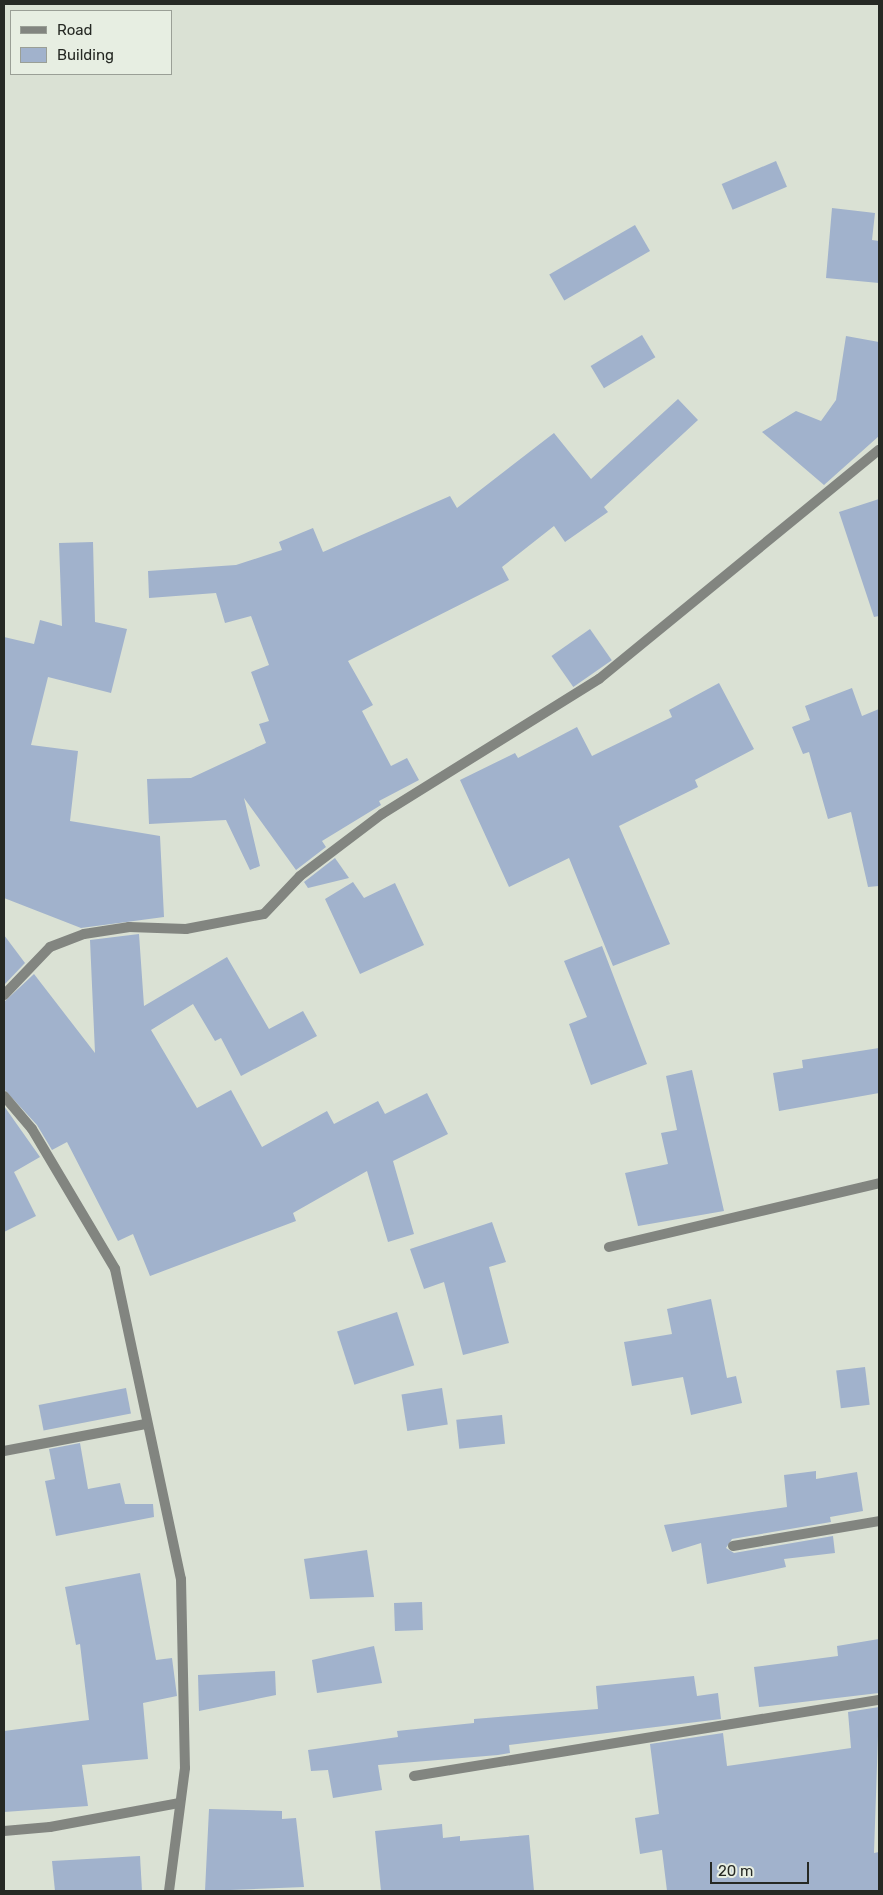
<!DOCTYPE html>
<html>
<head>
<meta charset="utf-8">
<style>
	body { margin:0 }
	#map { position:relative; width:883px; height:1895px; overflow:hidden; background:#dae1d4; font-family:Rubik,sans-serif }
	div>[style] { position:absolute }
	.building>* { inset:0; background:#a1b2cc; transform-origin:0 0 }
	.street>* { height:10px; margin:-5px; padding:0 5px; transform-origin:5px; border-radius:5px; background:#828580 }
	span { translate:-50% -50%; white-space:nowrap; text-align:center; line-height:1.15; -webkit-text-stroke:5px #e7eee2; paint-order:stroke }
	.frame { position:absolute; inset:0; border:5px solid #262924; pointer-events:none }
	.legend { position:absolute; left:10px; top:10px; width:162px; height:65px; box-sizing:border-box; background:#e7eee2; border:1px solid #9a9f96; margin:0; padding:6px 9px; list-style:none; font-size:15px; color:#262924 }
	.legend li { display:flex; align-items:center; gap:10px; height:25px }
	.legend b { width:25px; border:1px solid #9a9f96 }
	.scale { position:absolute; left:710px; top:1862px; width:99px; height:22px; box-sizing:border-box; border:2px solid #262924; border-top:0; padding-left:6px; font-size:15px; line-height:18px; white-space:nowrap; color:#262924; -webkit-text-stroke:4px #e7eee2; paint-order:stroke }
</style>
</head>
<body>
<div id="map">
	<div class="building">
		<i style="left:776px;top:161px;width:28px;height:59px;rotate:67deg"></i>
		<i style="clip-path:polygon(832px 208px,875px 213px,872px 240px,879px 241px,879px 283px,826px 278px)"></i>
		<i style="left:635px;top:225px;width:30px;height:99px;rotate:60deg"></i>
		<i style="left:642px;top:335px;width:26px;height:60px;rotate:59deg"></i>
		<i style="clip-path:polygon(846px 336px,879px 342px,879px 436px,824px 485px,762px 432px,796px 411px,821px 421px,836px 400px)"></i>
		<i style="clip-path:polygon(678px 399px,698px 420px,604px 507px,608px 512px,565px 542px,554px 526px,502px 567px,509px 580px,348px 661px,373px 705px,362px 711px,391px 766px,407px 758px,419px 780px,379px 801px,381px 805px,322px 841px,326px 847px,296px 870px,244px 798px,260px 866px,250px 870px,226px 820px,149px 824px,147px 779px,191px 778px,266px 743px,259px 724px,269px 721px,251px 672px,269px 665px,251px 616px,225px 623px,216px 593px,149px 598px,148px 571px,236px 565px,282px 550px,279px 542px,313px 528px,323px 552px,450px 496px,457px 508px,554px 433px,591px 479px)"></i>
		<i style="clip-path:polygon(879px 499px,879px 616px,874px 617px,839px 512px)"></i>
		<i style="clip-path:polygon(93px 542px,95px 622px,127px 629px,111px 693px,48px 677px,31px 745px,78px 751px,70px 821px,160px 836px,164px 917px,81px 928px,4px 898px,4px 637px,34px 644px,40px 620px,62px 626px,59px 543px)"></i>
		<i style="left:590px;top:629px;width:38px;height:47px;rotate:55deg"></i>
		<i style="clip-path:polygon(719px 683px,754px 749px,695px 780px,698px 787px,619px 826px,670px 944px,613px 966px,569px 858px,509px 887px,460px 780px,515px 753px,518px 758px,577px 727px,592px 756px,672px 717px,669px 710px)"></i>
		<i style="clip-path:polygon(852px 688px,862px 716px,879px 709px,879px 886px,868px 887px,851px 812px,828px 819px,809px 752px,803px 754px,792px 727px,810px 720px,805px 706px)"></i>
		<i style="clip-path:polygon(335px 858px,349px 878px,308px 888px,304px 882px)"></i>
		<i style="clip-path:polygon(353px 882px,364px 898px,395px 883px,424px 945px,360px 974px,325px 899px)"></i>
		<i style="clip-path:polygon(139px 934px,144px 1006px,227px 957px,269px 1029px,303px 1011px,317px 1036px,241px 1076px,221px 1038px,215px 1041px,193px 1004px,151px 1030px,197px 1108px,231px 1090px,262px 1147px,327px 1111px,334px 1124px,378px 1101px,385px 1114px,427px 1093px,448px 1134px,393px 1161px,414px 1234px,388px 1242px,367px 1171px,293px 1213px,296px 1221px,150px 1276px,133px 1234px,118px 1241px,67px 1142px,52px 1150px,37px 1125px,4px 1089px,4px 1002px,34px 974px,95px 1053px,90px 940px)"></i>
		<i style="clip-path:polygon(4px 935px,25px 963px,4px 985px)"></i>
		<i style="clip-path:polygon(602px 946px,647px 1064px,591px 1085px,569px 1024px,587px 1017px,564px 961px)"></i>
		<i style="clip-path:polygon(879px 1048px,879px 1093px,779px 1111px,773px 1073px,803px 1068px,802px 1060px)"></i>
		<i style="clip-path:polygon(692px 1070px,724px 1211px,638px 1226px,625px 1173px,668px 1164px,661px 1133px,677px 1130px,666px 1076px)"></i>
		<i style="clip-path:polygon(4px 1106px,40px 1157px,14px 1172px,36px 1216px,4px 1232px)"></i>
		<i style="clip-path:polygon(492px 1222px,506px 1262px,489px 1267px,509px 1343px,463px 1355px,444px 1282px,424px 1289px,410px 1249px)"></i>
		<i style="clip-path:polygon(711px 1299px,727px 1378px,736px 1376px,742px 1403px,691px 1415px,683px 1377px,632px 1386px,624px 1342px,672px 1334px,667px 1309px)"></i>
		<i style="left:397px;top:1312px;width:56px;height:63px;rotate:72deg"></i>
		<i style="left:865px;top:1367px;width:38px;height:29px;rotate:83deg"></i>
		<i style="left:126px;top:1388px;width:26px;height:89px;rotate:79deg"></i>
		<i style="left:442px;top:1388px;width:37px;height:41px;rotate:81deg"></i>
		<i style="left:502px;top:1415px;width:29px;height:46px;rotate:84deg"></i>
		<i style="clip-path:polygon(80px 1443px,88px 1489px,120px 1483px,125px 1504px,153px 1504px,154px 1517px,56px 1536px,45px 1481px,55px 1479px,49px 1449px)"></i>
		<i style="clip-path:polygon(816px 1471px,816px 1479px,857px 1472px,863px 1511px,830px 1517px,831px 1522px,732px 1539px,726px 1548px,734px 1553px,833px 1536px,835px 1553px,784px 1559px,786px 1567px,707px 1584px,701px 1543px,672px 1552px,664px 1525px,787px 1507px,784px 1475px)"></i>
		<i style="clip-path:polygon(367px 1550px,374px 1597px,310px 1599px,304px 1559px)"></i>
		<i style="clip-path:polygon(140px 1573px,156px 1660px,172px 1658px,177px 1696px,143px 1703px,148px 1759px,82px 1765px,88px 1806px,4px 1812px,4px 1731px,89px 1720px,80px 1644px,76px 1645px,65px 1587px)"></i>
		<i style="left:422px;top:1602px;width:28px;height:28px;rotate:88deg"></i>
		<i style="clip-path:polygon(879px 1639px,879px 1693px,759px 1707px,754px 1667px,838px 1656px,837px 1646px)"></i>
		<i style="clip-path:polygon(374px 1646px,382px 1683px,317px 1693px,312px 1660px)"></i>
		<i style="clip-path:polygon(275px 1671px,276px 1695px,199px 1711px,198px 1675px)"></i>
		<i style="clip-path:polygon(694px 1676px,697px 1696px,718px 1693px,721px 1719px,509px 1745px,510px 1753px,498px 1755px,378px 1765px,382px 1790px,333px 1798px,328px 1770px,311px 1771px,308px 1750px,398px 1737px,397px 1731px,474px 1723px,474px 1719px,598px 1709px,596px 1686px)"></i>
		<i style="clip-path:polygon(879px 1707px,874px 1853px,879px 1852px,879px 1891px,667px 1891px,662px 1850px,640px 1854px,635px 1818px,659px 1814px,650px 1744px,723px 1733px,727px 1766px,851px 1748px,848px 1712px)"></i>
		<i style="clip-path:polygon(209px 1809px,282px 1811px,282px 1819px,296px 1818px,304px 1887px,205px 1891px)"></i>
		<i style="clip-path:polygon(442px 1824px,443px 1838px,460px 1836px,460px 1841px,529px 1835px,534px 1891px,381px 1891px,375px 1831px)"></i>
		<i style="clip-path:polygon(140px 1856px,142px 1891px,55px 1891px,52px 1861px)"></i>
	</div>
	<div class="street">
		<i style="left:4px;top:995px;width:66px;rotate:-46.2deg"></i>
		<i style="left:50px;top:947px;width:36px;rotate:-21deg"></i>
		<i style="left:84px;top:934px;width:46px;rotate:-8.8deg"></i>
		<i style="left:129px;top:927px;width:57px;rotate:2deg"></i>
		<i style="left:186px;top:929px;width:79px;rotate:-10.9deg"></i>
		<i style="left:264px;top:914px;width:52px;rotate:-46.5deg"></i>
		<i style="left:300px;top:876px;width:103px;rotate:-37.1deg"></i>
		<i style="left:382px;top:814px;width:256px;rotate:-31.9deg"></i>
		<i style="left:599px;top:679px;width:362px;rotate:-39.3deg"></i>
		<i style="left:4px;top:1096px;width:43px;rotate:49.7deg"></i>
		<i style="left:32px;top:1129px;width:163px;rotate:59.3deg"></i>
		<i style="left:115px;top:1269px;width:317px;rotate:78deg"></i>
		<i style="left:181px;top:1579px;width:189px;rotate:88.8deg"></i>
		<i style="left:185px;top:1768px;width:124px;rotate:97.4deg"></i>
		<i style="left:609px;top:1247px;width:277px;rotate:-13.3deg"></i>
		<i style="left:4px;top:1451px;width:144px;rotate:-10.8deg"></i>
		<i style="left:733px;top:1546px;width:148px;rotate:-9.7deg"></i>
		<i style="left:414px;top:1776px;width:471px;rotate:-9.3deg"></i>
		<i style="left:4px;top:1831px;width:46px;rotate:-5deg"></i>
		<i style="left:50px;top:1827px;width:132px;rotate:-10.5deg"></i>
	</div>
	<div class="frame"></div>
	<ul class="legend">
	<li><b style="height:6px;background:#828580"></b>Road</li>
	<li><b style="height:14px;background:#a1b2cc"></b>Building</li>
	</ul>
	<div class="scale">20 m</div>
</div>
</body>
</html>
